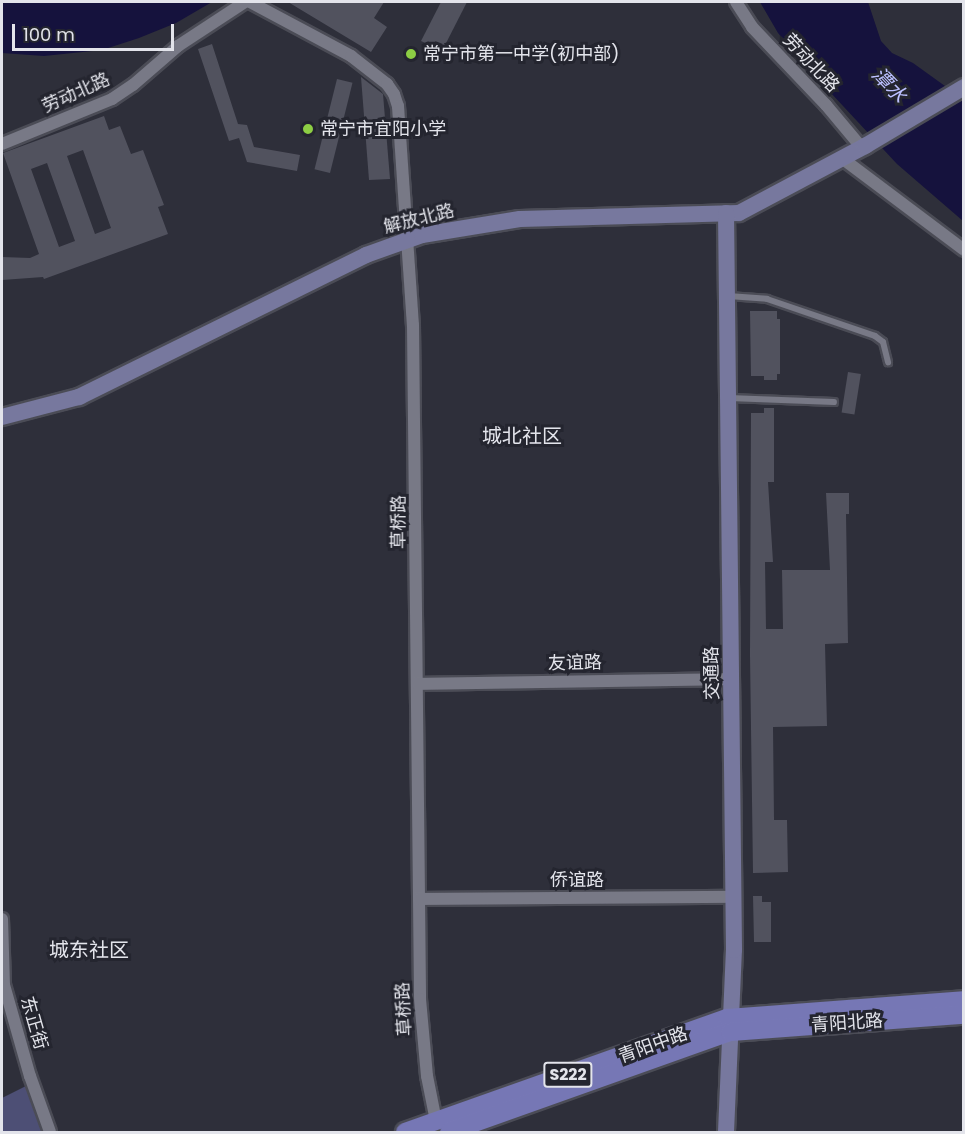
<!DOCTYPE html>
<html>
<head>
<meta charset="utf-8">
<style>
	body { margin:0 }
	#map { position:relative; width:965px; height:1134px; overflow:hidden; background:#2e2f3a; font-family:Poppins,"Noto Sans SC",sans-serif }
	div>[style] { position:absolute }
	.green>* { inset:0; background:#4d4f75 }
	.water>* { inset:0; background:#15123d }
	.building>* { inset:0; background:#51525e; transform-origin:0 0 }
	.roads { filter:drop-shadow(2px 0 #4b4c56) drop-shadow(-2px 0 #4b4c56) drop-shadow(0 2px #4b4c56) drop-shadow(0 -2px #4b4c56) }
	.lane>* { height:6px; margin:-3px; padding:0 3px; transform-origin:3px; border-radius:3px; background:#787986 }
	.street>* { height:12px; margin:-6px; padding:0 6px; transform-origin:6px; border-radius:6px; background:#787986 }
	.secondary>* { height:16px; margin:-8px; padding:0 8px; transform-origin:8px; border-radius:8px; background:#77789e }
	.primary>* { height:18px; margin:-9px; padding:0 9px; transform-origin:9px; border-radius:9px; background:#7677b5 }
	.dots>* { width:16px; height:16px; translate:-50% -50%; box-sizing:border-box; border:3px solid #24252f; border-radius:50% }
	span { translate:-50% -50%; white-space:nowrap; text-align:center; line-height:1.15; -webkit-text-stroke:6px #24252f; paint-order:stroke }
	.shield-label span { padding:2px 4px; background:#24252f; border:2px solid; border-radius:4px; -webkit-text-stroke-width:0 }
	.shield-label { font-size:16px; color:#e3e4eb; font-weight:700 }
	.poi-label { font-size:18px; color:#e3e4eb }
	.left { translate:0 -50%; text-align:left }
	.street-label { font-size:18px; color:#e3e4eb }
	.water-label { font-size:20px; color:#bcc0ff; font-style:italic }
	.neighbourhood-label { font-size:20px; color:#e3e4eb }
	.frame { position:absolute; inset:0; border:3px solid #e3e4eb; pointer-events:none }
	.scale { position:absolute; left:12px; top:24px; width:162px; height:27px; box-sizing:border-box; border:3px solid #e3e4eb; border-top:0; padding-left:8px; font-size:18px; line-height:21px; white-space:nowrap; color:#e3e4eb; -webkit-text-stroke:4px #24252f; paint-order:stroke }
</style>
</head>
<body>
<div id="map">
	<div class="green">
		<i style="clip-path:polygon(28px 1085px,44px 1132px,2px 1132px,2px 1098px)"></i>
	</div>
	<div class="water">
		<i style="clip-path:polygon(2px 2px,212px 2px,176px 23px,139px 38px,102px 50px,44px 56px,2px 53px)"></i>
		<i style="clip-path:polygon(760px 2px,868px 2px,881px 41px,892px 53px,913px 63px,963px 99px,963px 221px,897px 164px,817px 78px,778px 33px)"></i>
	</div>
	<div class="building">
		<i style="clip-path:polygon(288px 2px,384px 2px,374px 18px,387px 27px,371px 52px)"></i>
		<i style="clip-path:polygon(441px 2px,467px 2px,442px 51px,421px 41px)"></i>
		<i style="clip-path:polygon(212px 44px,238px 124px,247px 125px,254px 147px,300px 155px,297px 171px,247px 162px,239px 138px,229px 141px,198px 49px)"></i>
		<i style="clip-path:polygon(361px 77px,383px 94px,390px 179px,369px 180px)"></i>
		<i style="left:337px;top:79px;width:16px;height:93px;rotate:14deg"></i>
		<i style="clip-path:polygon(evenodd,104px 116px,109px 130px,120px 126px,131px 154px,143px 150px,164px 205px,158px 207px,168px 234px,44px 279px,43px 277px,2px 280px,2px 257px,30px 258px,39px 254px,3px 153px,104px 116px,83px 150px,111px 228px,95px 234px,67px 156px,83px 150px,104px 116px,47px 163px,75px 241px,59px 247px,31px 169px,47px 163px)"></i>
		<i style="clip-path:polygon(750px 311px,777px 311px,777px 319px,780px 319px,780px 374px,777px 374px,777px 380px,764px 380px,764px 376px,751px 376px)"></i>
		<i style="left:848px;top:372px;width:13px;height:41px;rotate:9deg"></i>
		<i style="clip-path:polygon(764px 408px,774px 408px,774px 482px,768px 482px,773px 562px,765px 562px,766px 629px,783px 629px,782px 570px,830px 570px,826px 493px,849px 493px,849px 514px,846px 514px,848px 643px,825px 644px,827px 726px,773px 727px,774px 820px,787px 820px,788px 872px,753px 873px,750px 655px,751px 413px,764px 413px)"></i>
		<i style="clip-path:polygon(753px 896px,762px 896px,762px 902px,771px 902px,771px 942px,754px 942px)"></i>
	</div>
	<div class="roads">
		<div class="lane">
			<i style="left:728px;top:296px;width:39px;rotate:4deg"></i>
			<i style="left:767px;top:299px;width:114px;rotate:18.9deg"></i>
			<i style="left:875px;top:336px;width:10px;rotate:37deg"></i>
			<i style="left:883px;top:342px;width:21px;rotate:76deg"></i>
			<i style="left:729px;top:398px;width:105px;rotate:2.2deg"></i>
		</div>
		<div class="street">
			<i style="left:250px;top:2px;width:115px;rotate:28.1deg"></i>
			<i style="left:351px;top:56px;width:46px;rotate:37.9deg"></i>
			<i style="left:387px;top:84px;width:12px;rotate:55deg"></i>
			<i style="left:394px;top:94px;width:13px;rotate:72deg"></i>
			<i style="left:398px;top:106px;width:220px;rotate:86.1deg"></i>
			<i style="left:413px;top:325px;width:674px;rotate:89.4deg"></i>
			<i style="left:420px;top:999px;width:77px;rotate:84.8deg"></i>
			<i style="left:427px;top:1076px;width:46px;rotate:78.7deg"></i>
			<i style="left:736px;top:2px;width:30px;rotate:57deg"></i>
			<i style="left:752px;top:27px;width:108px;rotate:46.5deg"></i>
			<i style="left:826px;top:105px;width:56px;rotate:50.1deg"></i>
			<i style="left:2px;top:144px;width:119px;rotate:-22.2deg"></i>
			<i style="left:112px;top:99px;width:25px;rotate:-34deg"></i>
			<i style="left:133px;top:85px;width:60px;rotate:-40.9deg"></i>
			<i style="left:178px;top:46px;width:80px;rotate:-33.3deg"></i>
			<i style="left:843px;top:159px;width:151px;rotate:36.9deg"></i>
			<i style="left:418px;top:684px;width:314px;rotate:-0.9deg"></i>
			<i style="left:419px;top:899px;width:315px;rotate:-0.4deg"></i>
			<i style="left:2px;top:919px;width:66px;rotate:88.3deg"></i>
			<i style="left:4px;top:985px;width:95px;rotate:74.1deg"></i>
			<i style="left:30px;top:1076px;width:59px;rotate:70.3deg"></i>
		</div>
		<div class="secondary">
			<i style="left:2px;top:417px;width:80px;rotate:-14.6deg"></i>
			<i style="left:79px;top:397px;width:320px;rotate:-26.3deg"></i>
			<i style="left:366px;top:255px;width:59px;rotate:-19.7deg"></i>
			<i style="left:422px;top:235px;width:99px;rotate:-9.3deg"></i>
			<i style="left:520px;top:219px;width:219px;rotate:-1.6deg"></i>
			<i style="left:739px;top:213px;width:143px;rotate:-28deg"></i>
			<i style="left:865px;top:146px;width:115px;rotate:-30.8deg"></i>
			<i style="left:726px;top:1132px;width:182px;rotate:-87.5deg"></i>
			<i style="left:734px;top:950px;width:737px;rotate:-90.62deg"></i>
		</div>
		<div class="primary">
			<i style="left:405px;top:1132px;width:342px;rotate:-19.5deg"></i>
			<i style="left:727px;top:1018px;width:238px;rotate:-4.3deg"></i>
			<i style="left:449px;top:1132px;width:298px;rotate:-19.6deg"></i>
			<i style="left:730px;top:1032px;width:235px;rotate:-4.2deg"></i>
		</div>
	</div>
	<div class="dots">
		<i style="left:411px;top:54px;background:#8dce44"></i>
		<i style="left:308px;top:129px;background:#8dce44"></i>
	</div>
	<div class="shield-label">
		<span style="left:568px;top:1075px">S222</span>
	</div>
	<div class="poi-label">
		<span class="left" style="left:423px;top:54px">常宁市第一中学(初中部)</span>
		<span class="left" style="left:320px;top:129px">常宁市宜阳小学</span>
	</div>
	<div class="street-label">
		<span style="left:811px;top:63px;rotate:47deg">劳动北路</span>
		<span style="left:76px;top:93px;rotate:-24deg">劳动北路</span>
		<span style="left:419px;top:219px;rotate:-14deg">解放北路</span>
		<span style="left:399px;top:522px;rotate:-90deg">草桥路</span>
		<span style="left:575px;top:663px;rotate:-1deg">友谊路</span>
		<span style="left:712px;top:673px;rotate:-91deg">交通路</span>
		<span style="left:577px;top:880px">侨谊路</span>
		<span style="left:404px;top:1009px;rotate:-93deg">草桥路</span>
		<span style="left:34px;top:1023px;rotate:74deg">东正街</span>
		<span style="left:847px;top:1023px;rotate:-4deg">青阳北路</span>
		<span style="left:653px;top:1045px;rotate:-20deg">青阳中路</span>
	</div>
	<div class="water-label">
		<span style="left:889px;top:85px;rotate:46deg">潭水</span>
	</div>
	<div class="neighbourhood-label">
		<span style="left:522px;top:436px">城北社区</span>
		<span style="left:89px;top:950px">城东社区</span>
	</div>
	<div class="frame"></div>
	<div class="scale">100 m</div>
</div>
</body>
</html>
